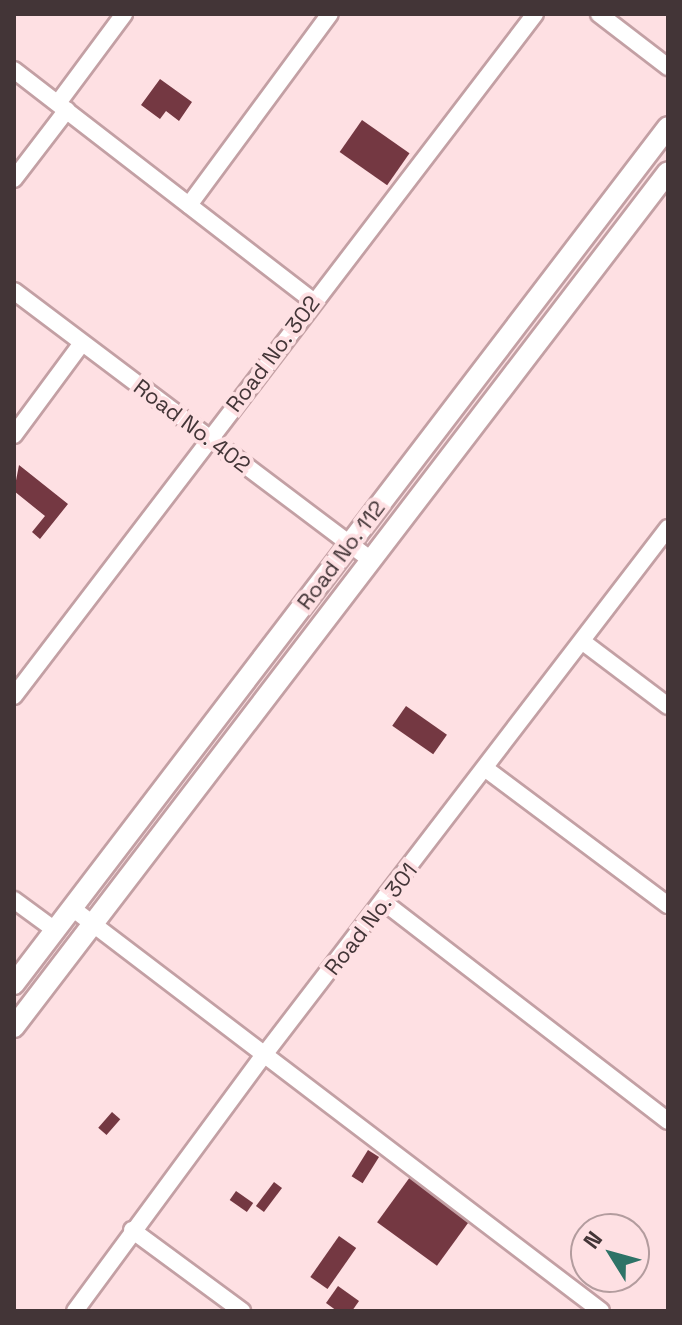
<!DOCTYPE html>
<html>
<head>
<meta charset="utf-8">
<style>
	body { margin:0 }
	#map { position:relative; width:682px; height:1325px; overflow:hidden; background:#fee0e3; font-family:"Space Grotesk",sans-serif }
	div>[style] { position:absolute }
	.building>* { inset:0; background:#743842; transform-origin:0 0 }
	.roads { filter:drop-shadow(2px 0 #c3a0a4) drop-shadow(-2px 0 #c3a0a4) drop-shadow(0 2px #c3a0a4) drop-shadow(0 -2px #c3a0a4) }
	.minor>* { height:16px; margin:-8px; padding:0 8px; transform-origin:8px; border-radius:8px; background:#fff }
	.tertiary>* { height:20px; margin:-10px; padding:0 10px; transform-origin:10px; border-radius:10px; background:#fff }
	span { translate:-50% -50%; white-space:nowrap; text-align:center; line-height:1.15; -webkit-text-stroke:8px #fee0e3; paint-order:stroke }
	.street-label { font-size:22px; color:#433537 }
	.frame { position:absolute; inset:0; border:16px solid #433537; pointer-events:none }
	.north { position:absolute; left:570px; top:1213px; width:80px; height:80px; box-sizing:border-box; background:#fee0e3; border:2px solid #b39c9e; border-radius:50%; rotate:307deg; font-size:22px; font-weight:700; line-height:32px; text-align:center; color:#433537 }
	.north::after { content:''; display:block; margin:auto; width:28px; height:36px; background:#2e7367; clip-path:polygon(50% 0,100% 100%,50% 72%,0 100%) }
</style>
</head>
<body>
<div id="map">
	<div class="building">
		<i style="clip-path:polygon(160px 79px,192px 102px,179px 121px,166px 111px,160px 119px,141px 105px)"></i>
		<i style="left:362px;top:120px;width:58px;height:39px;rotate:35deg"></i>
		<i style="clip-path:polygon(19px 465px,68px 504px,40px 539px,32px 532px,45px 516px,14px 491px)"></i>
		<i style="left:406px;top:706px;width:50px;height:24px;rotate:35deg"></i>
		<i style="left:112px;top:1112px;width:11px;height:21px;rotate:41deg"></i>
		<i style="left:368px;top:1150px;width:13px;height:31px;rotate:32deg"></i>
		<i style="left:410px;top:1177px;width:74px;height:56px;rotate:36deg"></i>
		<i style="left:274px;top:1182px;width:10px;height:30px;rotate:37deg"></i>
		<i style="left:236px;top:1191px;width:21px;height:11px;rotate:35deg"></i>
		<i style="left:339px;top:1236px;width:21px;height:50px;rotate:35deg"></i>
		<i style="clip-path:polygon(338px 1286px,359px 1301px,352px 1311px,337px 1311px,326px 1303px)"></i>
	</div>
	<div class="roads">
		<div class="minor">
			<i style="left:599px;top:14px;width:87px;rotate:37.5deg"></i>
			<i style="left:14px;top:70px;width:378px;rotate:37.7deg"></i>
			<i style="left:58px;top:103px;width:111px;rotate:-53.4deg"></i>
			<i style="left:14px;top:179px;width:87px;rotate:-52.5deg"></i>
			<i style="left:189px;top:205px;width:237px;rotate:-53.6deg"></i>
			<i style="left:14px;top:291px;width:447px;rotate:37deg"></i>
			<i style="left:14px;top:435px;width:114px;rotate:-53.5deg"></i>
			<i style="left:583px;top:642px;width:106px;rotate:37deg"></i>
			<i style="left:14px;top:696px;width:858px;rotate:-52.62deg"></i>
			<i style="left:486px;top:769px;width:227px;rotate:36.8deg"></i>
			<i style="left:14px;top:900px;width:51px;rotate:36.2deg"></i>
			<i style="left:385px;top:903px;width:357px;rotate:37.6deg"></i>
			<i style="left:72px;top:908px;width:665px;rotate:37.3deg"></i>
			<i style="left:132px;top:1230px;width:137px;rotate:36.4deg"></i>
			<i style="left:75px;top:1311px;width:318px;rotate:-53.6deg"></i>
			<i style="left:264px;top:1055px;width:664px;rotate:-52.53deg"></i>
		</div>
		<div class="tertiary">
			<i style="left:14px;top:984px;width:1078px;rotate:-52.65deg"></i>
			<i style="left:14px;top:1027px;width:1076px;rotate:-52.59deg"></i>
		</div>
	</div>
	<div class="street-label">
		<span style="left:273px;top:354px;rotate:-53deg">Road No. 302</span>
		<span style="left:192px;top:426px;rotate:37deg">Road No. 402</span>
		<span style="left:341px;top:555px;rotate:-53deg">Road No. 112</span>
		<span style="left:371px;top:919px;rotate:-52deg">Road No. 301</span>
	</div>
	<div class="frame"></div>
	<div class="north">N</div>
</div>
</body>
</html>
